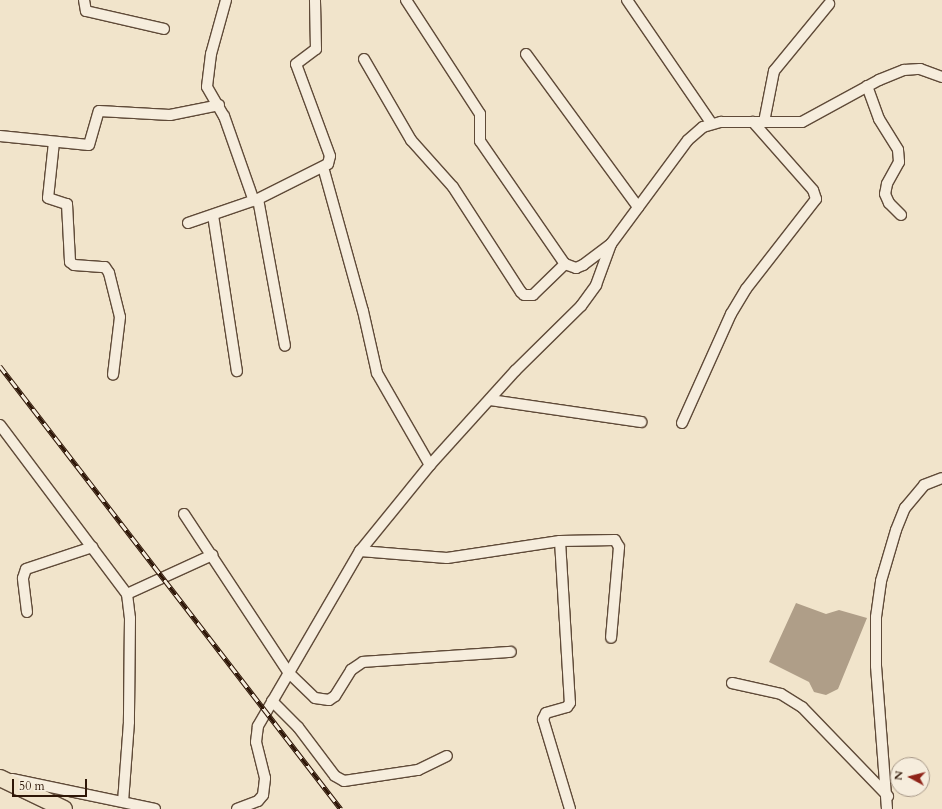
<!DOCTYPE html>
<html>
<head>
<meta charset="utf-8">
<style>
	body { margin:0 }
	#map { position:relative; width:942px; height:809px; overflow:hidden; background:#f1e4cb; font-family:Cardo,serif }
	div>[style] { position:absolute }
	.water>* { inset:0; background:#af9e88 }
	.roads { filter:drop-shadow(1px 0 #5f4a38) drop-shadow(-1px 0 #5f4a38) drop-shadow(0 1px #5f4a38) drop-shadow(0 -1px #5f4a38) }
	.minor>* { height:10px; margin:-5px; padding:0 5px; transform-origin:5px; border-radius:5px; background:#f6eddd }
	.primary>* { height:16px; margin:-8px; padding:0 8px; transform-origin:8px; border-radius:8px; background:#f1e4cb }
	.rail>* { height:4.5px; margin-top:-2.25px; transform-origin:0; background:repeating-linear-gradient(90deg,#f6eddd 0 9px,#2e1607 0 18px); box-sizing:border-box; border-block:1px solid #2e1607 }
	span { translate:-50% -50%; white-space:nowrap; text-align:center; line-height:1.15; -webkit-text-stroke:4px #f6eddd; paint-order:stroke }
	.north { position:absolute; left:890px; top:757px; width:40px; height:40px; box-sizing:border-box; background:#f6eddd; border:1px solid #a69787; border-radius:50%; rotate:277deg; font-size:11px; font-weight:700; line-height:16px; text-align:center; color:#2e1607 }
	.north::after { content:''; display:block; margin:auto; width:14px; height:18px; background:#8f2418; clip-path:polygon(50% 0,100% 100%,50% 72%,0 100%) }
	.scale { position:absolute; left:12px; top:779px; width:75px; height:18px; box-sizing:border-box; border:2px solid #2e1607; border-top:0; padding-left:5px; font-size:12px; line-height:14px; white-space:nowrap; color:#2e1607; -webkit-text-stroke:3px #f6eddd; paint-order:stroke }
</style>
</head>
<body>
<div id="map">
	<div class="water">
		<i style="clip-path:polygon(796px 603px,826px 614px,839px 610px,867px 618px,838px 689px,826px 695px,814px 692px,809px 682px,769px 662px)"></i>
	</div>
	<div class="roads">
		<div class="minor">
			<i style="left:84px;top:0;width:11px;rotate:80deg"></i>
			<i style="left:86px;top:11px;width:80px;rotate:13deg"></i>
			<i style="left:226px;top:0;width:56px;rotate:105.5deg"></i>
			<i style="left:211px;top:54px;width:33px;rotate:97deg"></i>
			<i style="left:207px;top:87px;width:34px;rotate:60deg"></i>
			<i style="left:224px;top:116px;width:90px;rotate:70.6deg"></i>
			<i style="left:406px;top:0;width:136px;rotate:57deg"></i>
			<i style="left:480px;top:114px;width:27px;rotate:90deg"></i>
			<i style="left:480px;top:141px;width:150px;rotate:55.4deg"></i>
			<i style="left:565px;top:264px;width:12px;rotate:20deg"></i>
			<i style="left:576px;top:268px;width:8px;rotate:-23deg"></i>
			<i style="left:583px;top:265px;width:35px;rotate:-37deg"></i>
			<i style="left:611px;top:244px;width:129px;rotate:-53.5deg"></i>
			<i style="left:688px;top:140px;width:20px;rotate:-41deg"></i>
			<i style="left:703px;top:127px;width:19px;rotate:-16deg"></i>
			<i style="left:721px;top:122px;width:81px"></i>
			<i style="left:802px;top:122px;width:88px;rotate:-28.6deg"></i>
			<i style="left:879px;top:80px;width:27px;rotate:-22deg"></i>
			<i style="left:904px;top:70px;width:16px;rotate:-4deg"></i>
			<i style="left:920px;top:69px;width:23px;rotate:20deg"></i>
			<i style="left:627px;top:0;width:150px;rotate:55.6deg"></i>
			<i style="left:526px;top:54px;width:190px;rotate:53.8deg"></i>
			<i style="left:364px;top:59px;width:94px;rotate:59.9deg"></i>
			<i style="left:411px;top:140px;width:63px;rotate:48.2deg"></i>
			<i style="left:453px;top:187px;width:125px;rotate:57.1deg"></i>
			<i style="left:521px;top:292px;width:4px;rotate:45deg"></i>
			<i style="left:524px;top:295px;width:9px"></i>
			<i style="left:533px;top:295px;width:45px;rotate:-44.1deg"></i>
			<i style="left:867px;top:86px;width:35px;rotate:70deg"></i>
			<i style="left:879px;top:119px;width:36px;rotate:58deg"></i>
			<i style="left:898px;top:150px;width:12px;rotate:85deg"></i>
			<i style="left:899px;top:162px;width:25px;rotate:119deg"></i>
			<i style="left:887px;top:184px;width:10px;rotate:101deg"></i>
			<i style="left:885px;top:194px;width:10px;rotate:66deg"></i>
			<i style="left:889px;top:203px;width:17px;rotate:45deg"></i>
			<i style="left:764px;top:122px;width:52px;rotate:-78.9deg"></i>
			<i style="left:774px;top:71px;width:87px;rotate:-50.6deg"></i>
			<i style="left:0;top:136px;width:89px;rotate:5.8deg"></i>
			<i style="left:89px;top:145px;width:35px;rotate:-74deg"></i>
			<i style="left:99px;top:111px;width:71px;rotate:3.2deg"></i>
			<i style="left:170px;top:115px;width:50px;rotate:-11.5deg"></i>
			<i style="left:54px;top:142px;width:56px;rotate:96.1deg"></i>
			<i style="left:48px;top:198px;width:20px;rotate:18deg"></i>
			<i style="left:67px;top:204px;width:58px;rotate:87deg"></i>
			<i style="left:70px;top:262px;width:5px;rotate:37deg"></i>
			<i style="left:74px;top:265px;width:31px;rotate:4deg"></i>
			<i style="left:105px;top:267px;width:7px;rotate:56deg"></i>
			<i style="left:109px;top:273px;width:45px;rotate:76deg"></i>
			<i style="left:120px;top:317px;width:58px;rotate:96.9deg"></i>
			<i style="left:323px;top:167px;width:149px;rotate:74.5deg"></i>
			<i style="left:363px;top:311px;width:64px;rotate:77.3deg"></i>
			<i style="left:377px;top:373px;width:106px;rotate:60.1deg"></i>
			<i style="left:258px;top:199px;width:149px;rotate:79.6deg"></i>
			<i style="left:213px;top:215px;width:158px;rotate:81.3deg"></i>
			<i style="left:188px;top:223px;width:74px;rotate:-18.9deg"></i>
			<i style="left:258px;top:199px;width:78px;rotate:-26.6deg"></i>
			<i style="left:328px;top:164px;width:8px;rotate:-76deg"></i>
			<i style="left:330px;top:156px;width:98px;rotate:-110.3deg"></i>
			<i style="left:296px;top:64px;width:25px;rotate:-37deg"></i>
			<i style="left:316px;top:49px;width:49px;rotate:-91.2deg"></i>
			<i style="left:490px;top:400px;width:153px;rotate:8.3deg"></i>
			<i style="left:682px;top:423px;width:120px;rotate:-65.8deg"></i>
			<i style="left:731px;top:314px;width:29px;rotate:-59deg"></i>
			<i style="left:746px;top:289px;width:114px;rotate:-52.1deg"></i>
			<i style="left:816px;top:199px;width:9px;rotate:-108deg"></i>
			<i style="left:813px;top:190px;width:91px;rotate:-131.4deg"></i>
			<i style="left:0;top:425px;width:211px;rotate:53.1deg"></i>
			<i style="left:127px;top:594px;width:24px;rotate:83deg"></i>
			<i style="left:130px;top:618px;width:104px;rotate:90.6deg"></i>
			<i style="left:129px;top:722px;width:79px;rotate:94.3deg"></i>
			<i style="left:184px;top:514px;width:191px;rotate:56.6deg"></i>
			<i style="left:289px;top:673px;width:36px;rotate:44deg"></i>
			<i style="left:315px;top:698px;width:14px;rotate:8deg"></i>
			<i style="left:329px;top:700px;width:7px;rotate:-34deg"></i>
			<i style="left:335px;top:696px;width:31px;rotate:-58deg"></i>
			<i style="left:351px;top:670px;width:14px;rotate:-34deg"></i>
			<i style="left:363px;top:662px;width:148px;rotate:-3.9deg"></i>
			<i style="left:560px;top:541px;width:162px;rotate:86.5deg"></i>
			<i style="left:570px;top:703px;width:5px;rotate:127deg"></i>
			<i style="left:567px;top:707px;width:22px;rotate:164deg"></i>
			<i style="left:546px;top:713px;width:7px;rotate:117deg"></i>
			<i style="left:543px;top:719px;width:94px;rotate:73.3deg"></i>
			<i style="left:360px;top:551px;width:87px;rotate:4.6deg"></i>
			<i style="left:447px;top:558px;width:114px;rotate:-8.6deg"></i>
			<i style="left:560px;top:541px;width:55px;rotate:-1deg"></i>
			<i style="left:615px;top:540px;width:8px;rotate:60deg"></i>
			<i style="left:619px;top:547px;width:91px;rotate:95deg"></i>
			<i style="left:127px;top:594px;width:94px;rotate:-24.6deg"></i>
			<i style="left:27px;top:612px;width:34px;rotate:-97deg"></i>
			<i style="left:23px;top:578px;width:9px;rotate:-72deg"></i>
			<i style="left:26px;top:569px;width:70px;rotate:-18.4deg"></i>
			<i style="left:732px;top:683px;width:50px;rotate:12.7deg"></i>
			<i style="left:781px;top:694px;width:25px;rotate:32deg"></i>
			<i style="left:802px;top:707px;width:124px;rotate:46deg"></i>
			<i style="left:272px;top:701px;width:37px;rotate:45deg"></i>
			<i style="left:298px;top:727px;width:61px;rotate:52.9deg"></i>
			<i style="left:335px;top:776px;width:10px;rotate:29deg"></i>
			<i style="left:344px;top:781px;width:75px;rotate:-8.5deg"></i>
			<i style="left:418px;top:770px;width:32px;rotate:-26deg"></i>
			<i style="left:12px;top:779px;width:146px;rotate:11.8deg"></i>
			<i style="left:237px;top:809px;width:22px;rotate:-21deg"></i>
			<i style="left:258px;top:801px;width:8px;rotate:-50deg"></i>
			<i style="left:263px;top:795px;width:17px;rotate:-83deg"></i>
			<i style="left:265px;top:778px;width:37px;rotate:-104deg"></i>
			<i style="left:256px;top:742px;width:16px;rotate:-83deg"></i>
			<i style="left:258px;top:726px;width:203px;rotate:-59.8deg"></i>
			<i style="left:360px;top:551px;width:111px;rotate:-50.9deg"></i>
			<i style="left:430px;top:465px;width:127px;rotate:-47.9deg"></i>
			<i style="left:515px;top:371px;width:93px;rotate:-44.6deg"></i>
			<i style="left:581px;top:306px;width:26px;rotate:-54deg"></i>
			<i style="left:596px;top:285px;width:44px;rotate:-69.9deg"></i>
			<i style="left:887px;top:809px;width:143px;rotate:-94.4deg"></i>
			<i style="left:876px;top:666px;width:49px;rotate:-90deg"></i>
			<i style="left:876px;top:617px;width:36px;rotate:-82deg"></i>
			<i style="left:881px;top:581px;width:53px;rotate:-73.6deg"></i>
			<i style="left:896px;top:530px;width:24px;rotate:-68deg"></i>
			<i style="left:905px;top:508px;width:30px;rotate:-50deg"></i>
			<i style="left:924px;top:485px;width:19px;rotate:-21deg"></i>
		</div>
		<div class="primary">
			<i style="left:0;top:778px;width:71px;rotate:25.8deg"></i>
		</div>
	</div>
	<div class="rail">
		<i style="left:0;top:366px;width:559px;rotate:52.41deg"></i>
	</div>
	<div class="north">N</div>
	<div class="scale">50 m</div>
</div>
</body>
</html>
